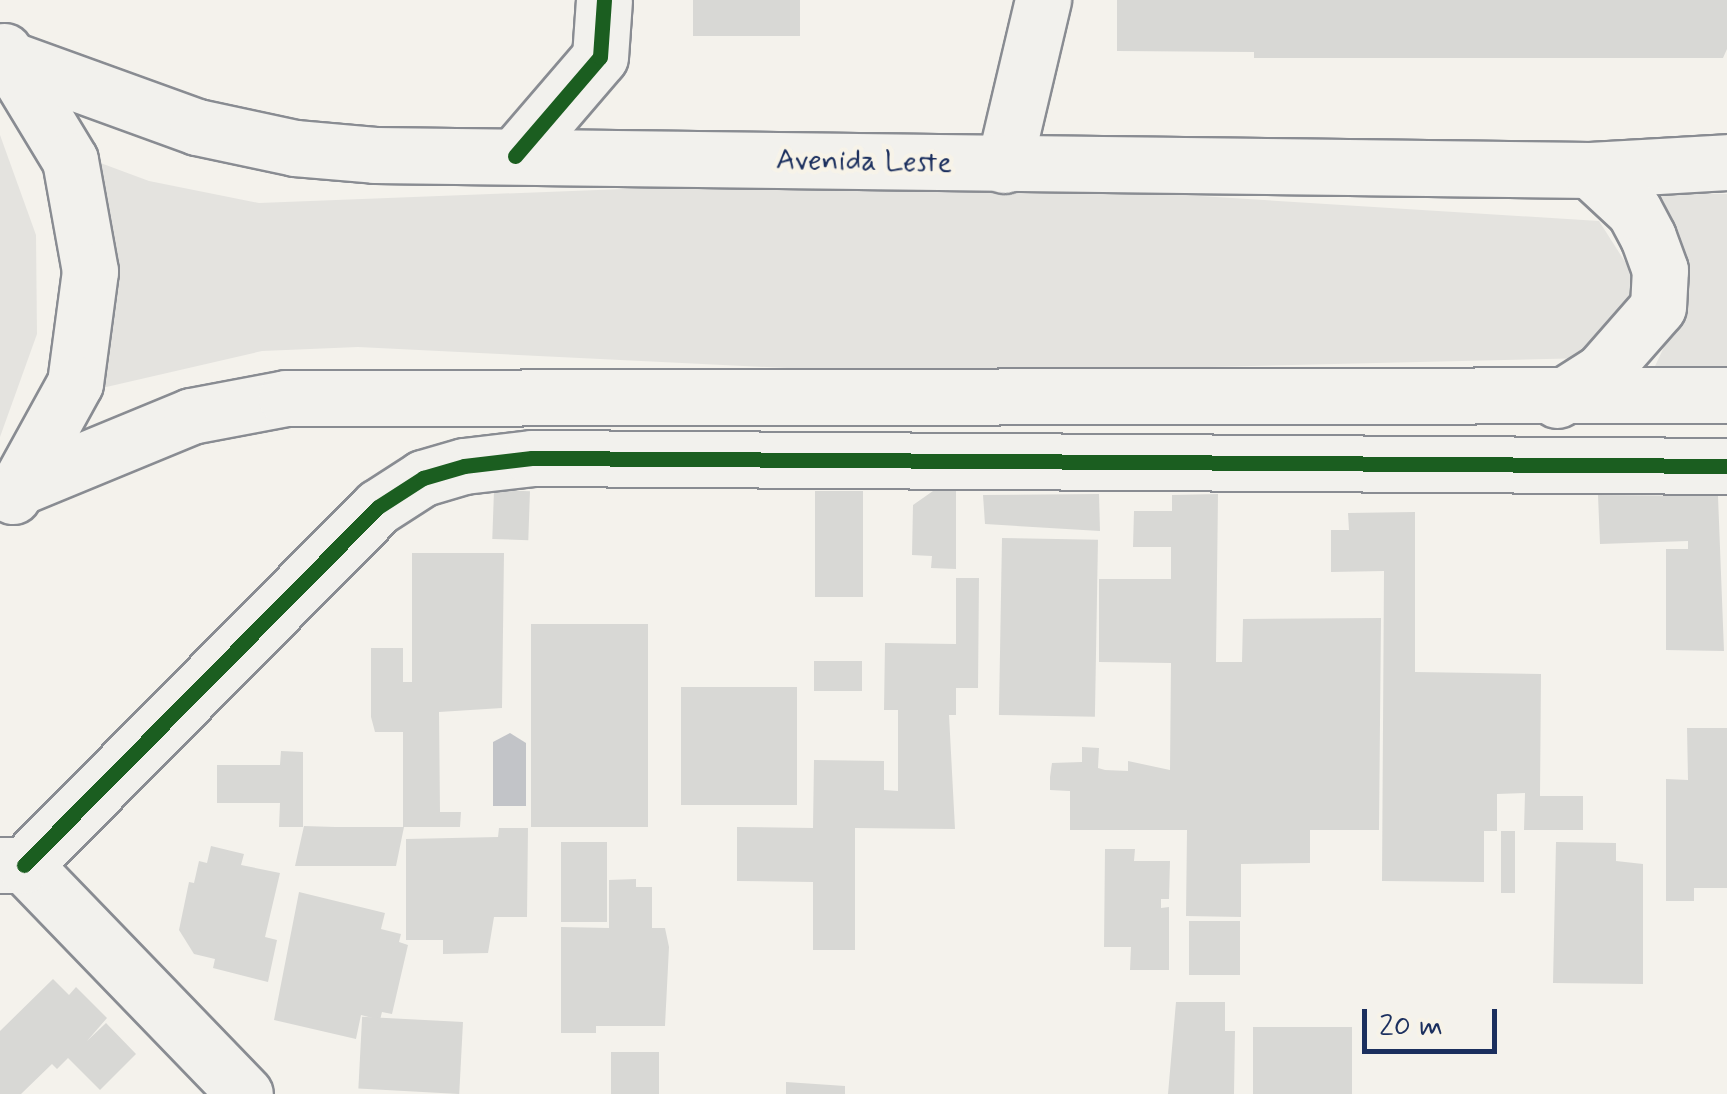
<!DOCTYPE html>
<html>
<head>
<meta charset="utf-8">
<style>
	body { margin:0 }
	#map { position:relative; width:1727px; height:1094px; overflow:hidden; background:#f4f2ec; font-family:Mynerve,sans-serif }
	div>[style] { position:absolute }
	.green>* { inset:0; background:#e4e3df }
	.water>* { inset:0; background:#c2c4c8 }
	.building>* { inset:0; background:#d8d8d5; transform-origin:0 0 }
	.roads { filter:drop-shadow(2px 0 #898c92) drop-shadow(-2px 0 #898c92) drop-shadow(0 2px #898c92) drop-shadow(0 -2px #898c92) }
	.minor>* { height:55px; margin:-27.5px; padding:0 27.5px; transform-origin:27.5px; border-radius:27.5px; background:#f2f1ed }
	.major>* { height:55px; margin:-27.5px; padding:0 27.5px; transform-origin:27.5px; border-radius:27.5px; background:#f2f1ed }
	.cycleway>* { height:15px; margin:-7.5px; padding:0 7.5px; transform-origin:7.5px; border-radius:7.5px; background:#1b5e20 }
	span { translate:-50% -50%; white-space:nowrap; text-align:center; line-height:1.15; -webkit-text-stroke:9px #f7f3e8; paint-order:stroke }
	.street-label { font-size:30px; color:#1b2f5e }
	.scale { position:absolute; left:1362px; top:1009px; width:135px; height:45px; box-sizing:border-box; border:5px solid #1b2f5e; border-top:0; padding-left:12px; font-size:30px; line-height:35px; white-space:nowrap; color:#1b2f5e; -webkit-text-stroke:8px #f7f3e8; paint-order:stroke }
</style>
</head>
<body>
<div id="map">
	<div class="green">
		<i style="clip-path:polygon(0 135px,36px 235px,37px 334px,0 437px)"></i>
		<i style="clip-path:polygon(87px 158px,149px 181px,259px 203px,910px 178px,1599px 221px,1629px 268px,1633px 297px,1590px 358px,907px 374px,358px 347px,262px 351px,89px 391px)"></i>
		<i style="clip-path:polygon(1633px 192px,1727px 194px,1727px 382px,1648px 381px,1680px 313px)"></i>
	</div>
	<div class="water">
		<i style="clip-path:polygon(510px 733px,526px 743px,526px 806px,493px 806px,493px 742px)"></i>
	</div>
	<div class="building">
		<i style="left:693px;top:0;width:107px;height:36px"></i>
		<i style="clip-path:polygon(1117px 0,1727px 0,1727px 49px,1723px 58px,1254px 58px,1254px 52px,1117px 51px)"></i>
		<i style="left:494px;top:490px;width:36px;height:49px;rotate:2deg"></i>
		<i style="left:815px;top:491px;width:48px;height:106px"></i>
		<i style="clip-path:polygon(933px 491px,956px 491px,956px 569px,931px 568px,932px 556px,912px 555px,913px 505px)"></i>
		<i style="clip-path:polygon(1099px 494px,1100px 531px,985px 524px,983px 495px)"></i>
		<i style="clip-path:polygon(1218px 494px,1216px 662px,1242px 662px,1243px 619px,1381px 618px,1379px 830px,1310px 830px,1310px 863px,1241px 864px,1241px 917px,1186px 916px,1187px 830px,1070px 830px,1070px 791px,1050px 790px,1050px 777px,1052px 763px,1082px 762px,1082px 747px,1099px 748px,1098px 768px,1105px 770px,1128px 771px,1128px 761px,1170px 770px,1171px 663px,1099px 662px,1099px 579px,1171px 579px,1171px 547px,1133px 547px,1134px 511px,1172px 511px,1172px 495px)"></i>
		<i style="clip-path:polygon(1598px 495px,1718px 496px,1724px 651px,1666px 650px,1666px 549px,1688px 549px,1688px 541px,1600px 544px)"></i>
		<i style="clip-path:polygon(1415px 512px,1415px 672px,1541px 674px,1540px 796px,1583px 796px,1583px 830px,1524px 830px,1525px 793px,1497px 794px,1497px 831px,1484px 831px,1484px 882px,1382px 881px,1384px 571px,1331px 572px,1331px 530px,1349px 530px,1348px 513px)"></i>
		<i style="left:1002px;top:538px;width:96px;height:177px;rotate:1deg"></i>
		<i style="clip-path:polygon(412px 553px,504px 553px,502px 708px,439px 712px,440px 812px,461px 812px,460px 827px,403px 827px,403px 732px,375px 732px,371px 717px,371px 648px,403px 648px,403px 682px,412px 682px)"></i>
		<i style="clip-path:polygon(956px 578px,979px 578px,978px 688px,956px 688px,956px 715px,949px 715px,955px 829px,855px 828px,855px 950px,813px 950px,813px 882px,737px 881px,737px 827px,813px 828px,814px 760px,884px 761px,884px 790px,898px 791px,898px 710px,884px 710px,885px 643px,956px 644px)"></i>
		<i style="left:531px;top:624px;width:117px;height:203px"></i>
		<i style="left:814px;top:661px;width:48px;height:30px"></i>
		<i style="left:681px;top:687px;width:116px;height:118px"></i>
		<i style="clip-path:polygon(1687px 728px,1727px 728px,1727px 888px,1694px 888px,1694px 901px,1666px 901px,1666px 779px,1688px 780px)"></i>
		<i style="clip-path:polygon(281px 751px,303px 752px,303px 827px,279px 827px,280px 803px,217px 803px,217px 765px,280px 765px)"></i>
		<i style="clip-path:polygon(304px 826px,335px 827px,404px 827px,396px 866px,295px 866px)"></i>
		<i style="clip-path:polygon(499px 828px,528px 828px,527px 917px,494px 917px,488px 953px,443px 954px,443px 940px,406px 940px,406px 839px,498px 837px)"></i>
		<i style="left:1501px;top:831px;width:14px;height:62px"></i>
		<i style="left:561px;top:842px;width:46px;height:80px"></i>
		<i style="clip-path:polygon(1556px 842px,1616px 843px,1616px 861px,1643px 864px,1643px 984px,1553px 983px)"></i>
		<i style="clip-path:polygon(211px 846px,244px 854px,241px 865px,280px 873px,265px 937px,277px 940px,268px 982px,213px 968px,215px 959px,194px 954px,179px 930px,189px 882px,194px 883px,199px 861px,207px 863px)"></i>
		<i style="clip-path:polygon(1105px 849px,1135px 849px,1134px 861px,1170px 861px,1169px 899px,1161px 899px,1161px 908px,1169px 907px,1169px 970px,1130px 970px,1131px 947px,1104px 947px)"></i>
		<i style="clip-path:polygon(636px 879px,636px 887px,652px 887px,652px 928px,665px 928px,669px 947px,665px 1026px,596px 1026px,596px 1033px,561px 1033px,561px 927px,609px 928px,609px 880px)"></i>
		<i style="clip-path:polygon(299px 892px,385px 913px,381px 929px,401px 934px,399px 942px,408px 945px,392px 1014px,382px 1012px,380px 1020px,361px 1015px,356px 1039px,274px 1020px)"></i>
		<i style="left:1189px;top:921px;width:51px;height:54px"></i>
		<i style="clip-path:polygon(53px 979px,69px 995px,76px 987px,107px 1018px,87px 1041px,106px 1023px,136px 1054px,100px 1090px,68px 1058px,57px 1069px,52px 1064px,21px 1094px,0 1094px,0 1031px)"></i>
		<i style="clip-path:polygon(1176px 1002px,1225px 1002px,1225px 1031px,1235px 1031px,1234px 1094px,1168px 1094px)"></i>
		<i style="left:463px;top:1022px;width:72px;height:101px;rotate:93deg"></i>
		<i style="left:1253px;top:1027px;width:99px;height:67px"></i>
		<i style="left:611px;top:1052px;width:48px;height:42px"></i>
		<i style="clip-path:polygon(786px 1082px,845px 1086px,845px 1094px,786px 1094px)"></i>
	</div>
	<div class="roads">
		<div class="minor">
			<i style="left:515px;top:156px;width:130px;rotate:-49.4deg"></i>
			<i style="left:600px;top:57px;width:57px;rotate:-86deg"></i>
			<i style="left:1004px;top:165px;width:170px;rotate:-76.7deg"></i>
			<i style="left:0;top:865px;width:24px"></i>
			<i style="left:24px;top:865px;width:318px;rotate:46deg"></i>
			<i style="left:24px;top:865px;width:503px;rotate:-45.32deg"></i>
			<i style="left:378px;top:507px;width:54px;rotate:-32.8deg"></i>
			<i style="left:423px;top:478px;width:43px;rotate:-16.3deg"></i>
			<i style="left:464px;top:466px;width:68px;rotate:-6.7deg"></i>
			<i style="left:532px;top:458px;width:1195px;rotate:0.38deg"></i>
		</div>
		<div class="major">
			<i style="left:4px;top:51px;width:127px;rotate:58.8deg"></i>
			<i style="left:70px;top:160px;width:113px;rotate:79.8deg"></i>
			<i style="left:90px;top:271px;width:113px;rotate:97.6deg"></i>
			<i style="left:75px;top:383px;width:129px;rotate:118.8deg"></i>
			<i style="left:15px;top:61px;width:194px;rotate:19.9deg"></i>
			<i style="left:197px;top:127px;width:100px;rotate:12.1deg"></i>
			<i style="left:295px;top:148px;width:80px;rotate:5deg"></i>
			<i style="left:375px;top:155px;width:1215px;rotate:0.71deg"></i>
			<i style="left:1590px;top:170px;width:137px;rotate:-3.3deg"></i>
			<i style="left:1557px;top:400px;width:52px;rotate:-32.5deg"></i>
			<i style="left:1601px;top:372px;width:86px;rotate:-48.8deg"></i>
			<i style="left:1658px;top:307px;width:37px;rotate:-87deg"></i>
			<i style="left:1660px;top:270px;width:35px;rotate:-110deg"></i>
			<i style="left:1648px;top:237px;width:30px;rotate:-118deg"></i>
			<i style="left:1634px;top:211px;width:60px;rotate:-137deg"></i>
			<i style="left:24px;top:485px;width:181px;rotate:-22.4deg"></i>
			<i style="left:191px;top:416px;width:97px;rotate:-10.7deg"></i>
			<i style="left:286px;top:398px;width:1441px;rotate:-0.12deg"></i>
		</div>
	</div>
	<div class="cycleway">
		<i style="left:515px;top:156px;width:130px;rotate:-49.4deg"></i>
		<i style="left:600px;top:57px;width:57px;rotate:-86deg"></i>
		<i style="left:24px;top:865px;width:503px;rotate:-45.32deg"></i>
		<i style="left:378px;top:507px;width:54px;rotate:-32.8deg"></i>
		<i style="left:423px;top:478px;width:43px;rotate:-16.3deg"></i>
		<i style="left:464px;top:466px;width:68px;rotate:-6.7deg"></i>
		<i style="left:532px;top:458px;width:1195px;rotate:0.38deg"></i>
	</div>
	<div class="street-label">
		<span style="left:864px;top:162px;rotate:1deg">Avenida Leste</span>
	</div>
	<div class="scale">20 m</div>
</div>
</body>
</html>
